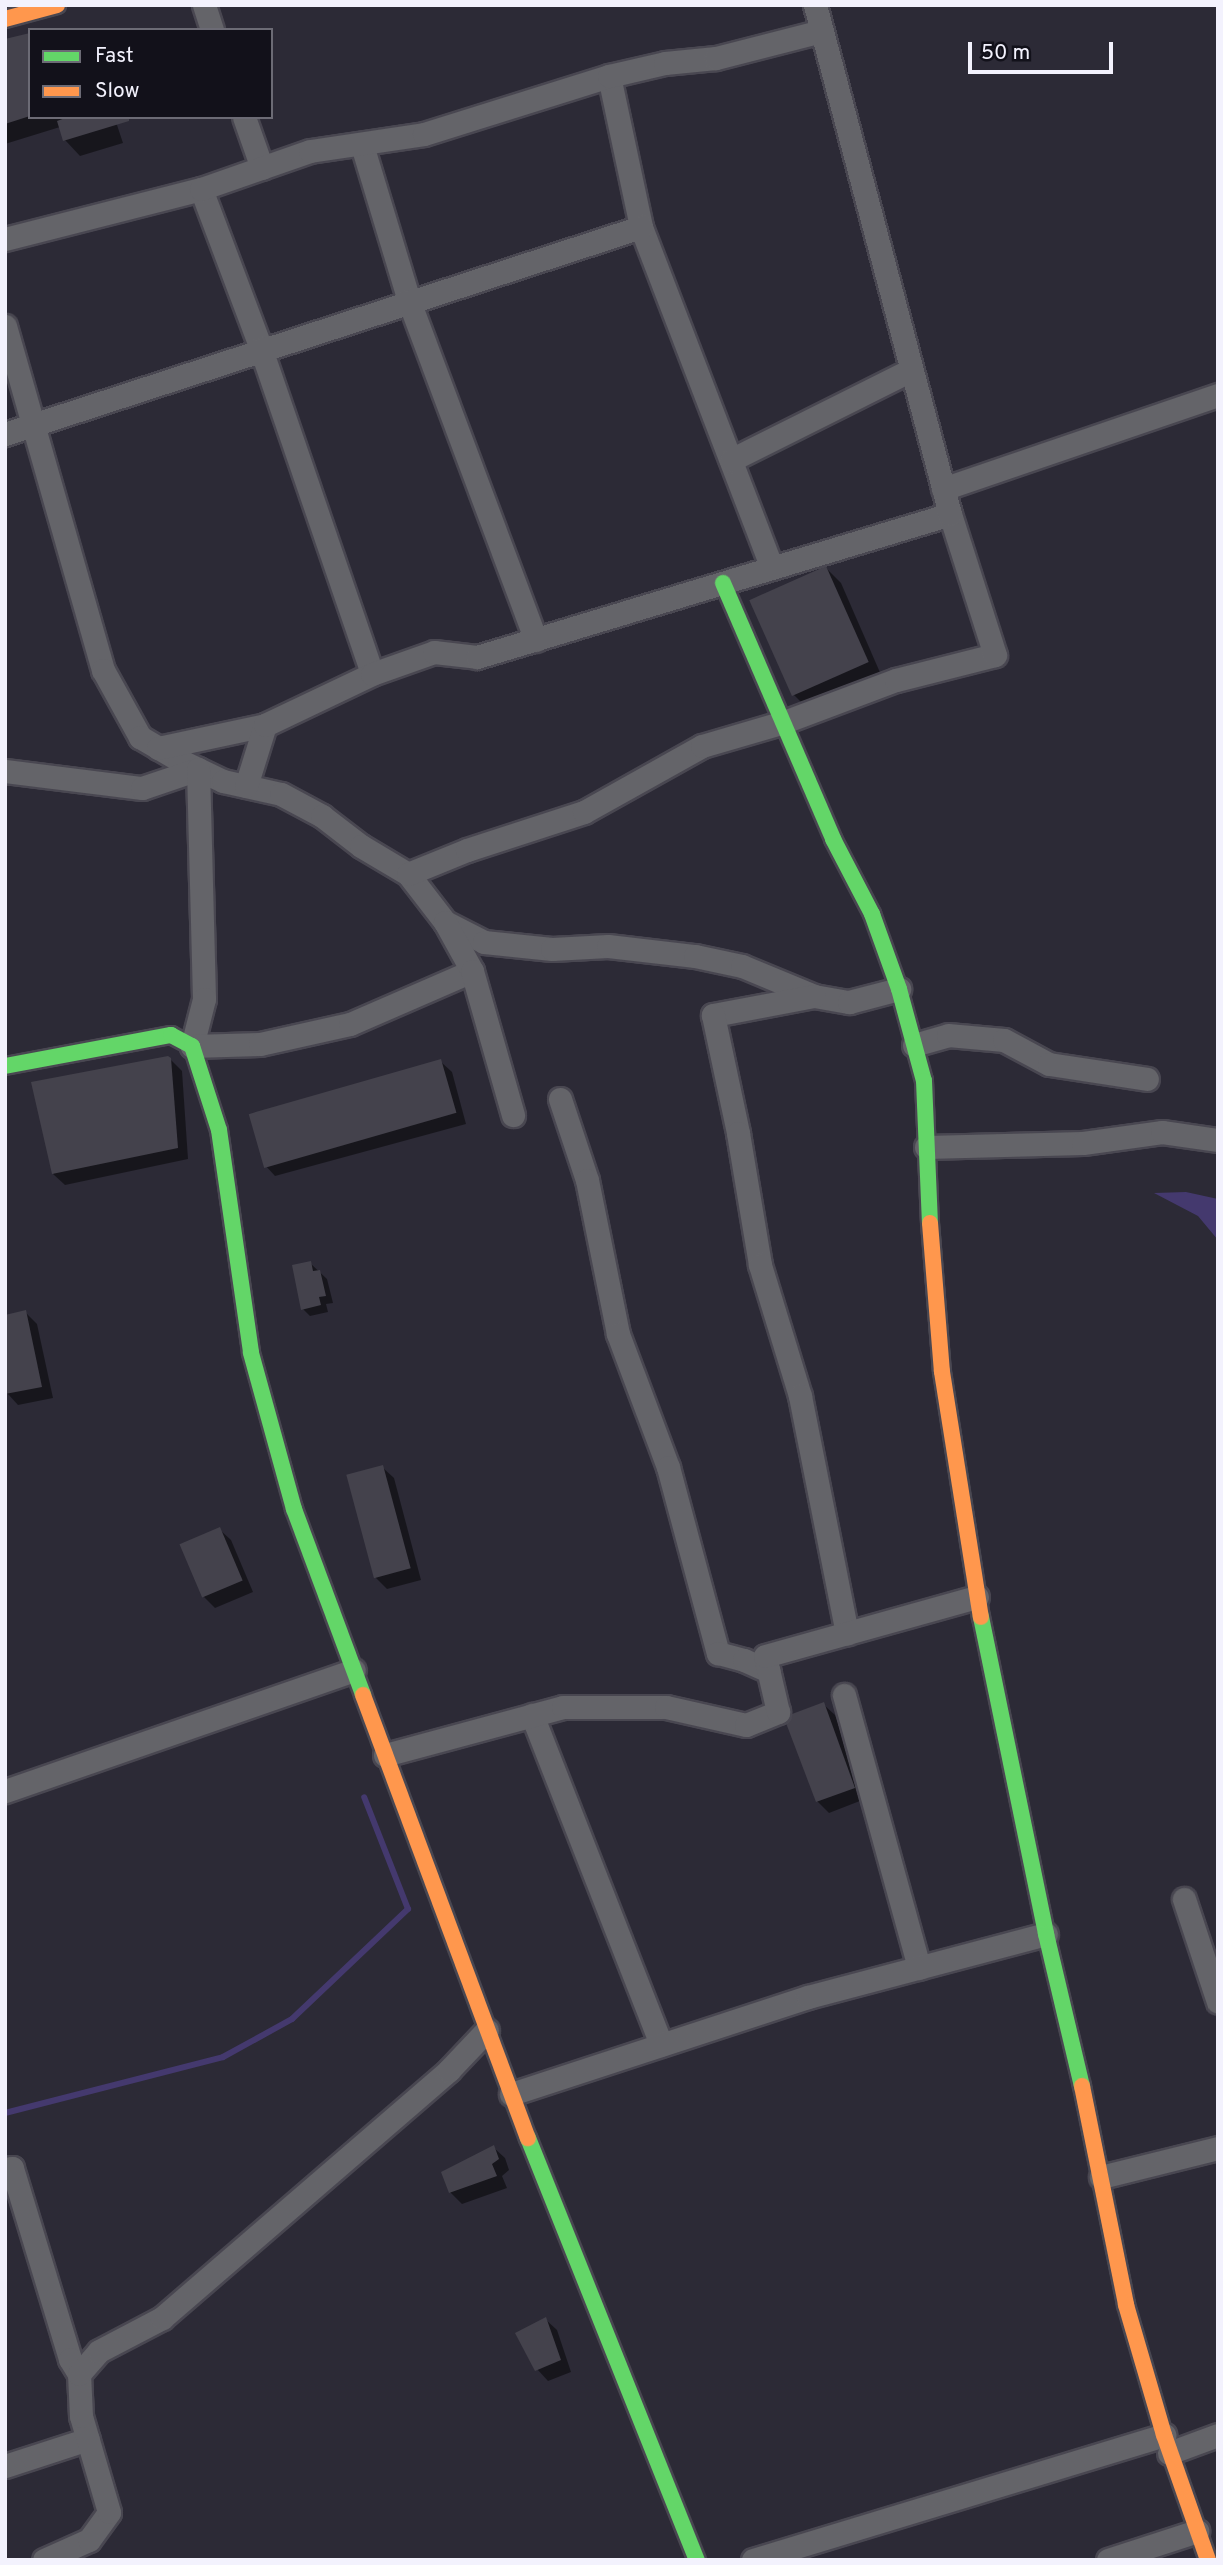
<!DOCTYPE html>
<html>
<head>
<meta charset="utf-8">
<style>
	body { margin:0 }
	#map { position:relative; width:1223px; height:2565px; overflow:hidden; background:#2c2a36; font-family:Overpass,sans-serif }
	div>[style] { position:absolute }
	.water>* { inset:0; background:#44396e }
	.shadow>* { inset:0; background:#0007 }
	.stream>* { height:6px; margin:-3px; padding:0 3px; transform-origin:3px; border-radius:3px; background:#44396e }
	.building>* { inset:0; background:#44424c; transform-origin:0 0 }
	.roads { filter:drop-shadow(2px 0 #494751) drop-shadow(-2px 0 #494751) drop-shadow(0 2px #494751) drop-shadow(0 -2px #494751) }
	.street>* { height:23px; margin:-11.5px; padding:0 11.5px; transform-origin:11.5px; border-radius:11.5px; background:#646469 }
	.fast>* { height:16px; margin:-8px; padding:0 8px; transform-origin:8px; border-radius:8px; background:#63d668 }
	.slow>* { height:16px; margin:-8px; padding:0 8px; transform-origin:8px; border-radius:8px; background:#ff974d }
	span { translate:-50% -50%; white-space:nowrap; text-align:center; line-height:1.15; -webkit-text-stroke:5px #12111a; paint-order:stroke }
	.frame { position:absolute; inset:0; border:7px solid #f3f2fd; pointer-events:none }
	.legend { position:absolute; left:28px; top:28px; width:245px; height:91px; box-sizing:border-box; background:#12111a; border:2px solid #6c6b75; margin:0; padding:9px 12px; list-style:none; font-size:21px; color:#f3f2fd }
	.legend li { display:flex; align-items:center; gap:14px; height:35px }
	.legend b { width:35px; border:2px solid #6c6b75 }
	.scale { position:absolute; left:968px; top:42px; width:145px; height:32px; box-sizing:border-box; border:4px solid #f3f2fd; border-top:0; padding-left:9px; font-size:21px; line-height:24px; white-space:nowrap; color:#f3f2fd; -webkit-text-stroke:5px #12111a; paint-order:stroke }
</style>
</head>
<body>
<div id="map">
	<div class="water">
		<i style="clip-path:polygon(1186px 1192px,1218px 1199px,1218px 1240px,1198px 1216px,1154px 1193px)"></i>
	</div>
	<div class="shadow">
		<i style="clip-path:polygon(30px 35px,30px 117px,109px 117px,117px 125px,123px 143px,80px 156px,65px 140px,60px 127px,5px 144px,5px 40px)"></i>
		<i style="clip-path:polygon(826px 568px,841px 583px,882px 677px,808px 709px,793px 694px)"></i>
		<i style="clip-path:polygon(170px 1059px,182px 1071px,188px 1159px,65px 1185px,53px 1174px)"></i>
		<i style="clip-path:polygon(440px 1061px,452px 1072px,466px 1124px,275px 1176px,264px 1164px)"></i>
		<i style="clip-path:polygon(310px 1263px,327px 1279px,333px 1303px,326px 1304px,328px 1312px,310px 1316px,303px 1309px)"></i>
		<i style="clip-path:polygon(25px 1312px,37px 1324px,53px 1398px,18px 1405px,7px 1393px)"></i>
		<i style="clip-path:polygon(382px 1467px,394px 1478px,421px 1580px,387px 1589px,375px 1577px)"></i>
		<i style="clip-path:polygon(219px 1529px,231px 1540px,253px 1592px,215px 1608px,204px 1597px)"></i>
		<i style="clip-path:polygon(823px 1704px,835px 1715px,865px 1799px,829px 1813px,817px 1801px)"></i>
		<i style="clip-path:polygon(493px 2147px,505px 2158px,509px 2170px,502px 2176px,507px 2188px,462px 2204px,450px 2192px)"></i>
		<i style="clip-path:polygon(545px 2319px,557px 2330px,571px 2372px,548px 2381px,537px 2369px)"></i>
	</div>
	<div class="stream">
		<i style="left:5px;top:2113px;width:225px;rotate:-14.4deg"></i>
		<i style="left:223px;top:2057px;width:79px;rotate:-28.8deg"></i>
		<i style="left:292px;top:2019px;width:160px;rotate:-43.5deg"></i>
		<i style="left:408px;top:1909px;width:120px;rotate:-111.4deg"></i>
	</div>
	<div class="building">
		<i style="clip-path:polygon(30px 33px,30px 116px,5px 124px,5px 39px)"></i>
		<i style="clip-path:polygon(68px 117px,129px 117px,129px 121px,63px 141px,57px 121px)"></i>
		<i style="left:826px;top:566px;width:105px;height:84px;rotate:66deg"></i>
		<i style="clip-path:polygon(168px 1056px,171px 1058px,178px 1148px,52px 1174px,31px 1082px)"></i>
		<i style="left:441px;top:1059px;width:56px;height:200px;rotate:74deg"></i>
		<i style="clip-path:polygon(311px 1261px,313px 1271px,320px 1270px,326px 1296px,319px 1297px,321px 1305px,301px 1310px,292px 1265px)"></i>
		<i style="clip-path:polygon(26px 1310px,42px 1387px,5px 1394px,5px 1315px)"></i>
		<i style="left:383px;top:1465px;width:107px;height:38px;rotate:75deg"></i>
		<i style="left:220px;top:1527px;width:58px;height:44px;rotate:67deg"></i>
		<i style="clip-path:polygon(824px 1702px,855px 1788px,816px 1802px,786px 1723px,792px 1714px)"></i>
		<i style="clip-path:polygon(494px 2145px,499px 2159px,492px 2164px,497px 2176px,449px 2193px,441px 2172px)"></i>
		<i style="clip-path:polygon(546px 2317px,561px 2360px,535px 2371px,515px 2333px)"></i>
	</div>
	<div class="roads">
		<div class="street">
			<i style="left:204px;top:5px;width:26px;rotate:72deg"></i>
			<i style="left:609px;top:76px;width:154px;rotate:78deg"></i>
			<i style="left:641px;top:227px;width:365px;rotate:69deg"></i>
			<i style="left:244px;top:117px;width:54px;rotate:70.6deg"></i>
			<i style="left:362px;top:145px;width:163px;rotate:73.2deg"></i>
			<i style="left:409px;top:301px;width:362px;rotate:69.5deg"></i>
			<i style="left:201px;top:189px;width:171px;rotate:69.4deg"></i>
			<i style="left:261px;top:349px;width:343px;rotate:71.1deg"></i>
			<i style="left:5px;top:239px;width:202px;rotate:-14.3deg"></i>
			<i style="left:201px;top:189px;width:115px;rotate:-19.2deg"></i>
			<i style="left:310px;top:151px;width:115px;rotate:-8.5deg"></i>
			<i style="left:424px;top:134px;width:194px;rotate:-17.4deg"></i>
			<i style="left:609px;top:76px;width:57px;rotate:-13.1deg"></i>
			<i style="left:665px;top:63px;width:51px;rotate:-5.6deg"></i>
			<i style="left:716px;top:58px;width:108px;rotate:-14.4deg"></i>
			<i style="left:5px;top:326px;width:358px;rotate:74.1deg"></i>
			<i style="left:103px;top:670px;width:77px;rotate:61.1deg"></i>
			<i style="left:140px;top:737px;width:45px;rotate:30.5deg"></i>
			<i style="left:179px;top:760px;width:49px;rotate:25.5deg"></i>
			<i style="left:223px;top:781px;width:59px;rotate:12.6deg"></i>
			<i style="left:281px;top:794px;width:47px;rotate:28.2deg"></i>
			<i style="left:322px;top:816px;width:49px;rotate:37.6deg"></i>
			<i style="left:361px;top:846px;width:55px;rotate:30.8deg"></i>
			<i style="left:408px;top:874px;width:61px;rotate:52.4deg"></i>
			<i style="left:445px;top:922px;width:44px;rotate:27.1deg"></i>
			<i style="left:484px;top:942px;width:68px;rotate:5.9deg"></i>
			<i style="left:552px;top:949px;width:56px;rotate:-3.1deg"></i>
			<i style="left:608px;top:946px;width:88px;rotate:6.6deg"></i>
			<i style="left:695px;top:956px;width:48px;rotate:12deg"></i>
			<i style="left:742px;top:966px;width:78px;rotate:22.6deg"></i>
			<i style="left:814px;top:996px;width:36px;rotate:10deg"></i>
			<i style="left:849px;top:1002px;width:52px;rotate:-14.6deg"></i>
			<i style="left:5px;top:434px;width:669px;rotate:-18.03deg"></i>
			<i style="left:731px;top:460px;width:201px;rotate:-26.6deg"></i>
			<i style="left:943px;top:489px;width:291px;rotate:-18.9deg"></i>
			<i style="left:158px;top:748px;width:109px;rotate:-12.1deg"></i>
			<i style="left:5px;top:771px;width:138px;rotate:7.1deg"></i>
			<i style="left:142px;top:788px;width:59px;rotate:-18.7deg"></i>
			<i style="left:198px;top:769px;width:230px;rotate:88.5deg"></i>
			<i style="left:204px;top:999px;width:49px;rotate:104.3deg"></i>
			<i style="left:192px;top:1046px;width:68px;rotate:-1.7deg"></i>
			<i style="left:260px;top:1044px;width:92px;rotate:-12.5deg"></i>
			<i style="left:350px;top:1024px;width:133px;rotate:-23.5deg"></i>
			<i style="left:246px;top:786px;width:64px;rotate:-72.7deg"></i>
			<i style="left:265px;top:725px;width:119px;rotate:-25.5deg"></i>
			<i style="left:372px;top:674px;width:66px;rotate:-19.5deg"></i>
			<i style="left:434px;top:652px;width:43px;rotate:6.6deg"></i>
			<i style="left:477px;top:657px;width:494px;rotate:-16.8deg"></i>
			<i style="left:408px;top:874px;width:64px;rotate:-22.1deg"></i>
			<i style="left:467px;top:850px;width:123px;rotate:-18deg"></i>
			<i style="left:584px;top:812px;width:135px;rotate:-29.2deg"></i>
			<i style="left:702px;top:746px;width:85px;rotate:-16.3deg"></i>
			<i style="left:784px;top:722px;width:120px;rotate:-20.6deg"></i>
			<i style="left:896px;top:680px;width:102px;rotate:-14.2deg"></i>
			<i style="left:995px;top:655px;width:148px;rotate:-107.7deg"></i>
			<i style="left:950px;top:514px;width:527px;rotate:-104.85deg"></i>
			<i style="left:445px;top:922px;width:56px;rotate:61.1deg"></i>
			<i style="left:472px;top:971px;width:150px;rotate:74.1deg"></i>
			<i style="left:814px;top:996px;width:103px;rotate:169.3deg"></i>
			<i style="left:713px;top:1015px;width:121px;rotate:78deg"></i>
			<i style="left:738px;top:1133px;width:134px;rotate:80.5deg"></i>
			<i style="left:760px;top:1265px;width:137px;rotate:73deg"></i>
			<i style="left:800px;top:1396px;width:242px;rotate:78.8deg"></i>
			<i style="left:914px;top:1045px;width:35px;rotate:-16deg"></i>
			<i style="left:948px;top:1035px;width:56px;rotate:5.1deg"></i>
			<i style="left:1004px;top:1040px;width:51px;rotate:28.1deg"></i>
			<i style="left:1049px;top:1064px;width:99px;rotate:8.7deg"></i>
			<i style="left:560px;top:1099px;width:85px;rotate:71.6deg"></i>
			<i style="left:587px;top:1180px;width:157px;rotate:78.6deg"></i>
			<i style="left:618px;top:1334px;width:142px;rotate:69.4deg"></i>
			<i style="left:668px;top:1467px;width:193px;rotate:75deg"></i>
			<i style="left:718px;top:1653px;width:27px;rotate:15deg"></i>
			<i style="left:744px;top:1660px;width:27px;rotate:24deg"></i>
			<i style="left:926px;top:1147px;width:157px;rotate:-1.5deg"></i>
			<i style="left:1083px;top:1143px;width:80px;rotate:-7.9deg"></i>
			<i style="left:1162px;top:1132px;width:57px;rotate:8.1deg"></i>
			<i style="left:844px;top:1695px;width:283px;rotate:74.6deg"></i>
			<i style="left:532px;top:1715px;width:354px;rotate:68.6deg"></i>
			<i style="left:385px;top:1755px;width:184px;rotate:-15.1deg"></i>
			<i style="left:563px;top:1707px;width:103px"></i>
			<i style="left:666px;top:1707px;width:82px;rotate:12.7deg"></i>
			<i style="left:746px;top:1725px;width:35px;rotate:-22deg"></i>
			<i style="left:778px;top:1712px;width:57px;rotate:-103.1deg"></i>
			<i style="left:765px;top:1656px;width:220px;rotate:-15.6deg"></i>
			<i style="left:5px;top:1791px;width:369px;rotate:-19.1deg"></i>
			<i style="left:1184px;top:1899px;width:108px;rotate:71.7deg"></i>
			<i style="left:511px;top:2094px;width:312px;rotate:-18.1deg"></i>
			<i style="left:808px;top:1997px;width:246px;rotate:-14.8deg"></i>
			<i style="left:5px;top:2169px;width:7px;rotate:-8deg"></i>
			<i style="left:12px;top:2168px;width:200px;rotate:73.1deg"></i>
			<i style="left:70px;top:2359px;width:17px;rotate:59deg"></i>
			<i style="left:1101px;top:2177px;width:121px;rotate:-13.9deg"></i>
			<i style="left:1169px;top:2453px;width:52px;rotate:-20.2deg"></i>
			<i style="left:5px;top:2466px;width:87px;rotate:-18deg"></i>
			<i style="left:44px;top:2560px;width:49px;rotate:-24deg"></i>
			<i style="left:89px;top:2540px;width:34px;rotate:-54deg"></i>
			<i style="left:109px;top:2512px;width:100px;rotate:-106.3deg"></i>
			<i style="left:81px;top:2416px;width:42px;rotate:-92.7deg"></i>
			<i style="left:79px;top:2374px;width:30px;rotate:-49deg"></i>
			<i style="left:99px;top:2351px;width:71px;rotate:-27.6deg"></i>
			<i style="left:162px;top:2318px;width:379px;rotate:-40.8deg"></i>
			<i style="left:449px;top:2070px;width:55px;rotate:-46.5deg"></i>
			<i style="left:753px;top:2560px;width:430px;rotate:-16.9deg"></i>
			<i style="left:1108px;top:2560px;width:94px;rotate:-18deg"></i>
		</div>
		<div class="fast">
			<i style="left:723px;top:583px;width:279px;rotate:66.7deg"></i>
			<i style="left:833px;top:839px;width:85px;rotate:62.5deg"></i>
			<i style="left:872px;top:914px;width:80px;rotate:70.2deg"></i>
			<i style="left:899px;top:989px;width:95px;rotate:74.8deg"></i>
			<i style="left:924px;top:1081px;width:142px;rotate:87.6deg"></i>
			<i style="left:5px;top:1066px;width:169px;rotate:-10.6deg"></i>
			<i style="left:171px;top:1035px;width:24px;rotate:28deg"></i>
			<i style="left:192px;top:1046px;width:88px;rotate:72.2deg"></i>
			<i style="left:219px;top:1130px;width:225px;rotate:81.8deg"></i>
			<i style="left:251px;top:1353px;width:162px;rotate:74.6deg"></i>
			<i style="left:294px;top:1509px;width:198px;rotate:69.6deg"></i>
			<i style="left:981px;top:1617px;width:324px;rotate:78.4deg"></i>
			<i style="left:1046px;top:1934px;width:156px;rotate:76.7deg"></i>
			<i style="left:528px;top:2138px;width:455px;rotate:68.2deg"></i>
		</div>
		<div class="slow">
			<i style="left:5px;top:19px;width:54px;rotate:-15.1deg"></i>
			<i style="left:930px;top:1223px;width:149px;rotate:85.4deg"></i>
			<i style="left:942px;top:1372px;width:248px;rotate:81deg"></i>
			<i style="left:363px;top:1695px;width:473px;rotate:69.6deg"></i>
			<i style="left:1082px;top:2086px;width:223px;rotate:78.6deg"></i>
			<i style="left:1126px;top:2305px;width:135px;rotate:73.7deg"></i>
			<i style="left:1164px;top:2435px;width:133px;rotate:70.6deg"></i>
		</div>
	</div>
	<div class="frame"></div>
	<ul class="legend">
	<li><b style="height:9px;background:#63d668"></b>Fast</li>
	<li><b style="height:9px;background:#ff974d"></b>Slow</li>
	</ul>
	<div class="scale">50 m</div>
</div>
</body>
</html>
